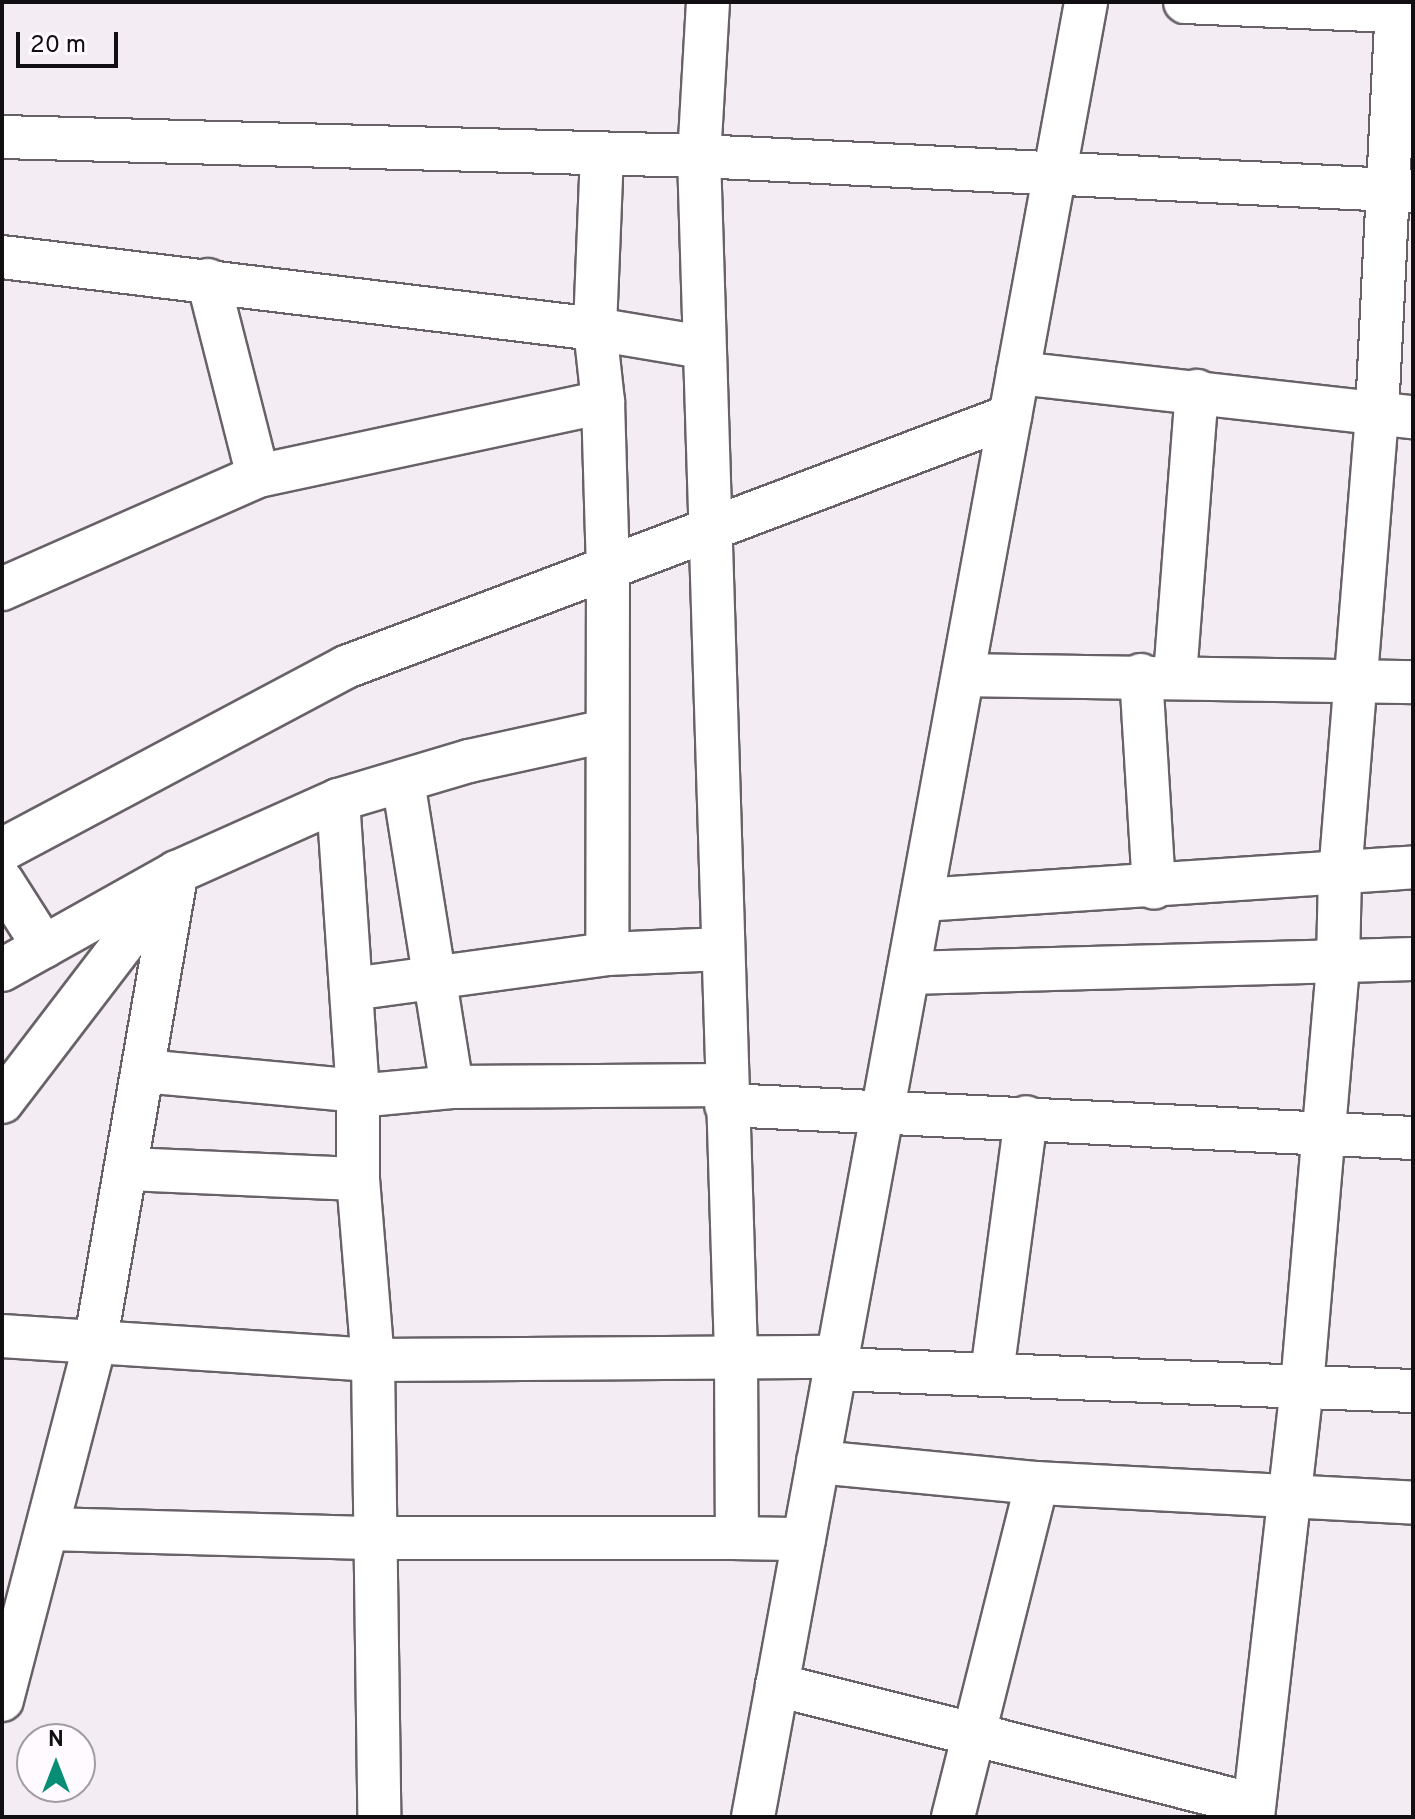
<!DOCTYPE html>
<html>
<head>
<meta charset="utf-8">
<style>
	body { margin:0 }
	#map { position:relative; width:1415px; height:1819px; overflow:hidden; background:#f3ecf3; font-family:Overpass,sans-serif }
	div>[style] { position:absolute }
	.roads { filter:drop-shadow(2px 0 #686268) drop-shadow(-2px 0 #686268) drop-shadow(0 2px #686268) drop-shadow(0 -2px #686268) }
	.minor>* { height:42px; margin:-21px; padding:0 21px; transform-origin:21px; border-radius:21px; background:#fff }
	span { translate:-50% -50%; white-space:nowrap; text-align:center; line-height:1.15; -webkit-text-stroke:6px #fffaff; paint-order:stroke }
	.frame { position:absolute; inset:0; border:4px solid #110f11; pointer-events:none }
	.north { position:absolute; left:16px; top:1723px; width:80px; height:80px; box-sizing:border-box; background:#fffaff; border:2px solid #a09ca0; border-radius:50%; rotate:0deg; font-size:22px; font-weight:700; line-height:32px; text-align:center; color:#110f11 }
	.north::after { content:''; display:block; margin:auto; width:28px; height:36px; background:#078e75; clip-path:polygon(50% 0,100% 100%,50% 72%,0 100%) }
	.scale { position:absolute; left:16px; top:32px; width:102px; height:36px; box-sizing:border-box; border:4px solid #110f11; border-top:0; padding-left:10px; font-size:24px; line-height:28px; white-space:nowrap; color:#110f11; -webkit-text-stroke:6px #fffaff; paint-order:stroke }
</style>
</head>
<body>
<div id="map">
	<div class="roads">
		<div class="minor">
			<i style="left:708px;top:2px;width:154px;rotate:93.3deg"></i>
			<i style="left:699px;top:156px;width:1201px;rotate:88.23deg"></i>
			<i style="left:736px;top:1356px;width:182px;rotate:89.7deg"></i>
			<i style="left:737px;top:1538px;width:67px;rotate:0.9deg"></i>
			<i style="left:1185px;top:2px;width:228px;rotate:2.5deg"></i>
			<i style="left:2px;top:137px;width:697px;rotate:1.56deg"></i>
			<i style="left:699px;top:156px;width:715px;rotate:2.81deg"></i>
			<i style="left:602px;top:153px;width:176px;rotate:92.3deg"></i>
			<i style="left:595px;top:329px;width:73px;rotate:83.7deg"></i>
			<i style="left:603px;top:402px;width:169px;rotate:88.3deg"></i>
			<i style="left:608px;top:571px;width:383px;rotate:90.1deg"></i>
			<i style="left:2px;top:257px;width:597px;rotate:6.92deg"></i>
			<i style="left:595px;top:329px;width:109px;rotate:9.5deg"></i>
			<i style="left:208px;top:280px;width:202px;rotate:75.7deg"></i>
			<i style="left:1018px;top:373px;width:397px;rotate:6.4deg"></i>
			<i style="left:2px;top:589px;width:280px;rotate:-23.8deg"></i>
			<i style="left:258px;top:476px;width:353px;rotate:-12.1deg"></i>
			<i style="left:963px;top:675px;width:450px;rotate:0.9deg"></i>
			<i style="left:1141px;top:675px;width:213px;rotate:86.5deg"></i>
			<i style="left:1175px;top:676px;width:286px;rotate:-85.6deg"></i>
			<i style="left:403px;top:781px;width:310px;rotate:80.9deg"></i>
			<i style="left:338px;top:800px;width:292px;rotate:86.1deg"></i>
			<i style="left:358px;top:1091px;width:88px;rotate:90deg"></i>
			<i style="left:358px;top:1179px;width:182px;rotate:85.3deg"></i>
			<i style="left:373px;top:1360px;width:457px;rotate:89.2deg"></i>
			<i style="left:2px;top:850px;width:390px;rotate:-28deg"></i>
			<i style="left:346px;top:667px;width:710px;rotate:-20.71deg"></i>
			<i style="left:2px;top:881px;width:78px;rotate:57.5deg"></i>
			<i style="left:922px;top:900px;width:492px;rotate:-3.8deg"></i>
			<i style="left:2px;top:970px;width:201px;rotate:-29.2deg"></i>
			<i style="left:177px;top:872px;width:176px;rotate:-24.1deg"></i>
			<i style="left:338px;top:800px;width:137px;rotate:-16.6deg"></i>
			<i style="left:469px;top:761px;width:140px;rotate:-12.4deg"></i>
			<i style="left:908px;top:973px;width:505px;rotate:-1.59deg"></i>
			<i style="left:352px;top:989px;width:257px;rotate:-7.8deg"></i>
			<i style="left:607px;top:954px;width:116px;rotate:-2.5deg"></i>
			<i style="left:143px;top:1071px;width:216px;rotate:5.3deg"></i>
			<i style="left:357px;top:1096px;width:95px;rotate:-5.4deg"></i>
			<i style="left:452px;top:1087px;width:274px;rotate:-0.4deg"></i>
			<i style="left:2px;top:1102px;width:272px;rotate:-52.6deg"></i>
			<i style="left:726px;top:1105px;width:688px;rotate:2.75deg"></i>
			<i style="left:126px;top:1169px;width:232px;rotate:2.5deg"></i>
			<i style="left:2px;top:1336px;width:372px;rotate:3.7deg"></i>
			<i style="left:373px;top:1360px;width:464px;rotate:-0.4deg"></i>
			<i style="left:835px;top:1369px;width:578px;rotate:2.18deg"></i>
			<i style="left:992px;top:1373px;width:258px;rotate:-82.4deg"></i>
			<i style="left:818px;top:1462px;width:220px;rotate:5.5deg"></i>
			<i style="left:1037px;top:1483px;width:377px;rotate:3deg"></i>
			<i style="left:48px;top:1529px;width:328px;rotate:1.6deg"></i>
			<i style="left:376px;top:1538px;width:361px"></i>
			<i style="left:777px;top:1685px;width:491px;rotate:14.1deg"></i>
			<i style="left:2px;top:1700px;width:373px;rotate:-75.4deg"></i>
			<i style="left:96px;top:1339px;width:474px;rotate:-80.2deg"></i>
			<i style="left:753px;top:1817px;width:1845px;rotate:-79.6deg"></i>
			<i style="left:953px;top:1817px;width:344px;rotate:-75.9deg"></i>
			<i style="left:1253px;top:1817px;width:434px;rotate:-83.5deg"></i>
			<i style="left:1302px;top:1386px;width:426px;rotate:-85.1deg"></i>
			<i style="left:1338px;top:962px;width:87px;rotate:-88.7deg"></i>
			<i style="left:1340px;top:875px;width:463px;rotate:-85.4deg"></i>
			<i style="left:1377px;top:413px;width:411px;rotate:-87.2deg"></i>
		</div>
	</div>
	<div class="frame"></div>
	<div class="north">N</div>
	<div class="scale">20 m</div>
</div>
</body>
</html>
